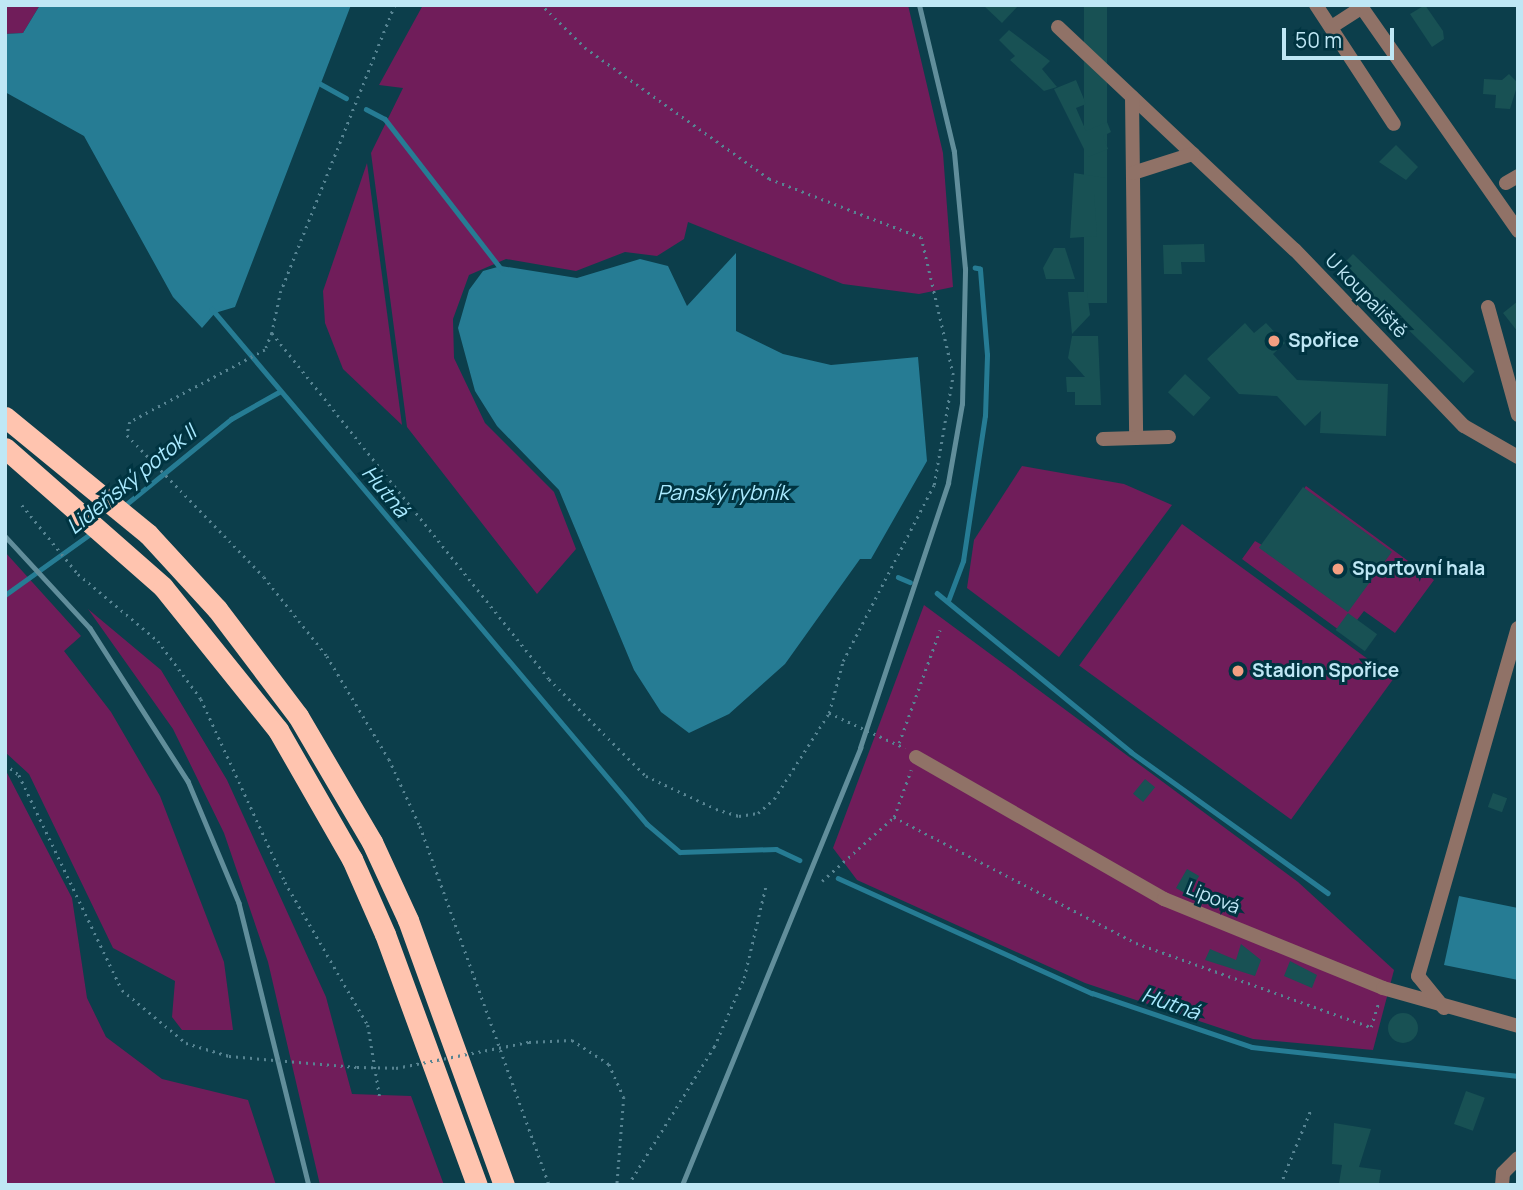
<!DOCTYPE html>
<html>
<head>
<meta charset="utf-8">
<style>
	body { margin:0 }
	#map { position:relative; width:1523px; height:1190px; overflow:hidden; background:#0c3e4b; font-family:Manrope,sans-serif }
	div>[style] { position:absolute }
	.green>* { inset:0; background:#701d5a; transform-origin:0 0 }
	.water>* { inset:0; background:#267c94 }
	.stream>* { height:4.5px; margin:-2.25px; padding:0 2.25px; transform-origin:2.25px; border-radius:2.25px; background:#267c94 }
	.building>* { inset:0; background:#185154; transform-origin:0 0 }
	.round { border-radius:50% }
	.path>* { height:2.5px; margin-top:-1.25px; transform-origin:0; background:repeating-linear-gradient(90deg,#578492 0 2px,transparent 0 7px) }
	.minor>* { height:14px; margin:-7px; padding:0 7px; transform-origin:7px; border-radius:7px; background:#907267 }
	.highway>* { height:21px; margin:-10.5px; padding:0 10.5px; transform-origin:10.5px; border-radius:10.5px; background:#ffc4af }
	.rail>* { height:4.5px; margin:-2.25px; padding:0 2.25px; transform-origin:2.25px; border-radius:2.25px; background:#618e9b }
	.path-bridge>* { height:2.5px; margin-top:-1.25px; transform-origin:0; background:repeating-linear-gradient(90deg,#578492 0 2px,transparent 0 7px) }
	.dots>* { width:19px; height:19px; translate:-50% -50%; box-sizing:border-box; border:4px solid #003441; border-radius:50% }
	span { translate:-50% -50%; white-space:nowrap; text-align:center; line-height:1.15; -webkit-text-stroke:6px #003441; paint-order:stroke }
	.street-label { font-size:19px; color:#bfe7f5 }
	.poi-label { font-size:19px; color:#bfe7f5; font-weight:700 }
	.left { translate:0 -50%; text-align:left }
	.water-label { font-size:21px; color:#aaeaff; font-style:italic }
	.frame { position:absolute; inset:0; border:7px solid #bfe7f5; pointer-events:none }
	.scale { position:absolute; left:1282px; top:28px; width:112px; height:32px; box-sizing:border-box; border:4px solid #bfe7f5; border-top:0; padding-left:9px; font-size:21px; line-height:24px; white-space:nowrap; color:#bfe7f5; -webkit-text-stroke:5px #003441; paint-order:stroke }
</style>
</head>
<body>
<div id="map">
	<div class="green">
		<i style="clip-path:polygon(5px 5px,40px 5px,23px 33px,5px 34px)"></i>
		<i style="clip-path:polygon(423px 5px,908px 5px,943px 153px,953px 287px,919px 294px,843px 284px,688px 222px,684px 239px,657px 256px,625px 252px,576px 271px,506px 259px,469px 275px,453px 319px,454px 358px,485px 423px,554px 492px,576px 549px,537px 594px,407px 427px,371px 153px,403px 88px,379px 85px)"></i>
		<i style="clip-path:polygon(367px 163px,402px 425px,343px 369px,325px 323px,323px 291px)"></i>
		<i style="clip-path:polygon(1022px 466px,1124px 484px,1172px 505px,1059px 657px,967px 588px,974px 540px)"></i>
		<i style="clip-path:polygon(1306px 486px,1434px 580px,1395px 633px,1364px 611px,1357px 620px,1365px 649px,1242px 559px,1255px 541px,1262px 545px)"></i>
		<i style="left:1182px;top:524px;width:262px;height:175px;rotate:36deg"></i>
		<i style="clip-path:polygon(5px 552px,81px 636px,64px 651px,111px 712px,160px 796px,224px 962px,233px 1030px,182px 1030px,172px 1017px,175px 981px,113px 948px,29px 774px,5px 752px)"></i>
		<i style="clip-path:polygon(924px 605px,1298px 882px,1394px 970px,1373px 1050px,1253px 1039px,1085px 983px,857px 880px,833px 848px)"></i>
		<i style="clip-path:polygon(88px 609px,161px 670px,227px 780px,326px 997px,352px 1094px,411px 1096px,444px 1185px,320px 1185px,268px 962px,224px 833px,173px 729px)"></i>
		<i style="clip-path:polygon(5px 769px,72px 898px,87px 998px,106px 1037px,162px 1079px,248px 1100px,276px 1185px,5px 1185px)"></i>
	</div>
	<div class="water">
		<i style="clip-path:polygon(40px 5px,351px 5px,235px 307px,215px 313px,202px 328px,173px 297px,84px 136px,5px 92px,5px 34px,23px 33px)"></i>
		<i style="clip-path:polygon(736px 253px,736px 331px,783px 354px,831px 365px,918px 357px,927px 461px,871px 559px,860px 559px,785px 664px,729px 714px,689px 733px,661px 712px,634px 670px,559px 490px,497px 426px,475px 391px,458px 328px,469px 290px,483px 271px,501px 266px,577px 278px,640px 259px,668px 266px,687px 306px)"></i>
		<i style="clip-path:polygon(1459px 896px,1518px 908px,1518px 980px,1444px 965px)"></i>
	</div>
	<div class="stream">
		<i style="left:319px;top:83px;width:31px;rotate:29deg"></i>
		<i style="left:366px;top:109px;width:21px;rotate:28deg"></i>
		<i style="left:385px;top:119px;width:191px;rotate:52.2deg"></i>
		<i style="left:212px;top:309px;width:674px;rotate:49.81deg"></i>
		<i style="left:647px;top:824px;width:43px;rotate:40.3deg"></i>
		<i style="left:680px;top:852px;width:96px;rotate:-1.8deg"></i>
		<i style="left:776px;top:849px;width:26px;rotate:25deg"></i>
		<i style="left:124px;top:506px;width:138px;rotate:-39.1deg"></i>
		<i style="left:231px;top:419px;width:55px;rotate:-29.4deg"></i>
		<i style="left:898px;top:577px;width:13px;rotate:23deg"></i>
		<i style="left:937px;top:593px;width:251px;rotate:39.3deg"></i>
		<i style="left:1131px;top:752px;width:242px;rotate:35.6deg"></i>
		<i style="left:5px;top:595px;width:108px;rotate:-35.6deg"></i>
		<i style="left:948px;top:601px;width:43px;rotate:-69.4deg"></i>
		<i style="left:963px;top:561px;width:147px;rotate:-81.4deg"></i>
		<i style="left:985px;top:416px;width:61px;rotate:-88.1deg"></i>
		<i style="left:987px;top:355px;width:86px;rotate:-94.7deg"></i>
		<i style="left:980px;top:269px;width:5px;rotate:-169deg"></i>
		<i style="left:838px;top:878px;width:279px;rotate:24.4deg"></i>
		<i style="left:1092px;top:993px;width:169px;rotate:18.6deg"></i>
		<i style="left:1252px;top:1047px;width:268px;rotate:6.2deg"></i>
	</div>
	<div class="building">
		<i style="clip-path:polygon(983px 5px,1019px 5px,1002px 23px)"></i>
		<i style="left:1084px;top:5px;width:23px;height:298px"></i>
		<i style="clip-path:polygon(1425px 5px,1443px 31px,1444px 39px,1432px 47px,1410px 14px)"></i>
		<i style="clip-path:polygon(1009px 30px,1050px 61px,1042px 69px,1057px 87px,1044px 91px,1010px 60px,1015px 56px,999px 40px)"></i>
		<i style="clip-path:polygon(1509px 74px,1518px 83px,1510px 109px,1495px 108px,1496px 95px,1483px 94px,1484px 79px,1502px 80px)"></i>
		<i style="clip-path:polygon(1076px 80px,1086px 104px,1076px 108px,1086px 131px,1107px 122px,1111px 132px,1103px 136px,1108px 149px,1088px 157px,1054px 89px)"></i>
		<i style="clip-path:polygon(1396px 145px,1418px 167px,1406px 180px,1379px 162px)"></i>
		<i style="clip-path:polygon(1074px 173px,1106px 178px,1106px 193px,1094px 193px,1097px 236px,1070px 238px)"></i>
		<i style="clip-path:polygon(1204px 244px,1205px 262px,1181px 262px,1182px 274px,1164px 274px,1163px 245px)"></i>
		<i style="clip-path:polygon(1054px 248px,1065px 248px,1075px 279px,1046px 279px,1043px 268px)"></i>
		<i style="left:1353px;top:254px;width:169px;height:16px;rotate:44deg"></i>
		<i style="clip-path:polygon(1068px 292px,1087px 292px,1090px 315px,1072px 334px)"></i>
		<i style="clip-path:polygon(1518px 301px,1518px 332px,1503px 313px)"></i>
		<i style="clip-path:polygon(1245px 323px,1254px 333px,1266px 323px,1285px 343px,1273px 354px,1297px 380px,1388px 384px,1386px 436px,1320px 433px,1321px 411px,1305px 426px,1277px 396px,1239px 394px,1207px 359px)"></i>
		<i style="clip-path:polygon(1072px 336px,1098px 336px,1101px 405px,1075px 405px,1075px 392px,1067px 392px,1066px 377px,1085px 377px,1068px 358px)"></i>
		<i style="left:1185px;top:374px;width:35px;height:25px;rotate:43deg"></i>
		<i style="left:1303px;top:487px;width:110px;height:75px;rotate:36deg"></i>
		<i style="left:1348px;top:613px;width:36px;height:21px;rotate:36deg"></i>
		<i style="left:1145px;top:779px;width:13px;height:19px;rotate:39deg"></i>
		<i style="left:1493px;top:793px;width:15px;height:15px;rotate:20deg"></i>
		<i style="left:1187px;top:869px;width:14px;height:22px;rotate:30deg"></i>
		<i style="clip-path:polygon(1241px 944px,1261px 960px,1255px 976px,1205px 960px,1210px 949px,1236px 960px)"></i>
		<i style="clip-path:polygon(1290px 961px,1317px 975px,1312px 988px,1284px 976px)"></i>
		<i class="round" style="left:1388px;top:1013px;width:30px;height:30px"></i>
		<i style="left:1466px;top:1091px;width:20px;height:35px;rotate:20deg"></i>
		<i style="clip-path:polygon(1334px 1123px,1371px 1129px,1359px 1167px,1381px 1170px,1379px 1183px,1339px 1183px,1342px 1165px,1332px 1164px)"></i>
	</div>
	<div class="path">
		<i style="left:395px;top:5px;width:308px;rotate:111.7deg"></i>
		<i style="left:281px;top:291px;width:43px;rotate:102.1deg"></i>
		<i style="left:272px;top:333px;width:443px;rotate:51.3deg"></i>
		<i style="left:549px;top:679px;width:137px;rotate:45deg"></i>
		<i style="left:646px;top:776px;width:77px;rotate:25.2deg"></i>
		<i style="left:716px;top:809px;width:24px;rotate:17deg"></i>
		<i style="left:739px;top:816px;width:19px;rotate:-9deg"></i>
		<i style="left:758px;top:813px;width:21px;rotate:-41deg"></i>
		<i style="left:774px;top:799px;width:102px;rotate:-57.4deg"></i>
		<i style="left:829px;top:713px;width:54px;rotate:-74.9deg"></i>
		<i style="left:843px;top:661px;width:198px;rotate:-62.7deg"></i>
		<i style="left:934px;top:485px;width:112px;rotate:-80.2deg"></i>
		<i style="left:953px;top:375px;width:141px;rotate:-103.1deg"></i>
		<i style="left:921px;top:238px;width:163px;rotate:-158.8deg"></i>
		<i style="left:769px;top:179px;width:224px;rotate:-144.6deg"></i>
		<i style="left:586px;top:49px;width:63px;rotate:-135.6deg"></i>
		<i style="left:272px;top:333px;width:18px;rotate:112deg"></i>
		<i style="left:265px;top:350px;width:153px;rotate:151.9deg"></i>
		<i style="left:130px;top:422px;width:13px;rotate:103deg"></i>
		<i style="left:127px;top:435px;width:197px;rotate:46deg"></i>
		<i style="left:264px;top:577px;width:101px;rotate:51.4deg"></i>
		<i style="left:327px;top:656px;width:120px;rotate:59deg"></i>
		<i style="left:389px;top:759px;width:74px;rotate:65.2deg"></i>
		<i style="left:420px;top:826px;width:381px;rotate:70.2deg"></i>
		<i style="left:22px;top:505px;width:89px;rotate:50.9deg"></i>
		<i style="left:78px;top:574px;width:104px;rotate:39.9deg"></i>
		<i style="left:158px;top:641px;width:72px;rotate:53.4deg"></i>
		<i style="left:201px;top:699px;width:201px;rotate:65.3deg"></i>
		<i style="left:285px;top:882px;width:165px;rotate:59.9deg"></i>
		<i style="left:368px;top:1025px;width:74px;rotate:80.7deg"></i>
		<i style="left:829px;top:713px;width:84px;rotate:24.7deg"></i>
		<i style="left:899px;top:743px;width:120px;rotate:-70.1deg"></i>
		<i style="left:5px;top:764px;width:18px;rotate:38deg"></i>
		<i style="left:19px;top:775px;width:238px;rotate:64.4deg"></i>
		<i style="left:122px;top:990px;width:83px;rotate:39.6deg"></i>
		<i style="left:186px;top:1043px;width:45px;rotate:16.8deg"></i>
		<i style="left:894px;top:817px;width:273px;rotate:27.5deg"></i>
		<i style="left:1136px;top:943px;width:250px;rotate:19.7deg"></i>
		<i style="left:1371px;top:1027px;width:27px;rotate:-73deg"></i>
		<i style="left:822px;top:881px;width:96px;rotate:-41.6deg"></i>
		<i style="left:894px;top:817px;width:50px;rotate:-70.1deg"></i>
		<i style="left:529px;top:1042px;width:43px;rotate:-2.7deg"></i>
		<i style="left:572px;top:1040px;width:44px;rotate:33deg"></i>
		<i style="left:609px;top:1064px;width:36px;rotate:66deg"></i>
		<i style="left:624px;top:1097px;width:88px;rotate:94.5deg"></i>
		<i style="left:357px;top:1067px;width:39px;rotate:1deg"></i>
		<i style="left:628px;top:1185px;width:163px;rotate:-58.1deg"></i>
		<i style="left:714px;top:1047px;width:75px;rotate:-66.5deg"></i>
		<i style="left:744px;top:978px;width:96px;rotate:-76.7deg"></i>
		<i style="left:1280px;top:1185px;width:82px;rotate:-67.8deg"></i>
	</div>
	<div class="minor">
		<i style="left:1316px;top:5px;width:142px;rotate:56.8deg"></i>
		<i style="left:1360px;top:5px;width:276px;rotate:55deg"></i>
		<i style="left:1333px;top:26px;width:33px;rotate:-33deg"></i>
		<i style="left:1058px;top:27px;width:325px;rotate:43.3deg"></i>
		<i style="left:1295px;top:250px;width:244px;rotate:46.2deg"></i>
		<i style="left:1464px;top:426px;width:62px;rotate:29.9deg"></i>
		<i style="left:1132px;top:97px;width:341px;rotate:89.3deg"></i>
		<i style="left:1133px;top:173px;width:63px;rotate:-17.6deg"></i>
		<i style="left:1506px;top:183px;width:14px;rotate:-30deg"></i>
		<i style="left:1488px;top:307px;width:112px;rotate:74.5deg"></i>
		<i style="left:1103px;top:439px;width:66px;rotate:-1.7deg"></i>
		<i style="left:916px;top:757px;width:286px;rotate:29.8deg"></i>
		<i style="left:1164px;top:899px;width:236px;rotate:22.1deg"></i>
		<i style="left:1383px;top:988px;width:140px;rotate:15.7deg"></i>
		<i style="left:1444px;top:1008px;width:41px;rotate:-129.1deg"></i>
		<i style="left:1418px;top:976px;width:362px;rotate:-74deg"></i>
		<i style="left:1502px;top:1185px;width:12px;rotate:-85deg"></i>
		<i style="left:1503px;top:1173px;width:21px;rotate:-45deg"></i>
	</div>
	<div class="highway">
		<i style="left:5px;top:417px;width:185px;rotate:39.3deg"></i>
		<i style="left:148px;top:534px;width:102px;rotate:47.4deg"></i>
		<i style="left:217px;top:609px;width:134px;rotate:52.9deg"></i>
		<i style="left:298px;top:716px;width:146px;rotate:59.6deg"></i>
		<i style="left:372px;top:842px;width:86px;rotate:65.2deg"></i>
		<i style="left:408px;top:920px;width:282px;rotate:70.1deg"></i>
		<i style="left:5px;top:448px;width:210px;rotate:41.3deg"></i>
		<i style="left:163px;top:587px;width:184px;rotate:51.2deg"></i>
		<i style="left:278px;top:730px;width:149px;rotate:60.2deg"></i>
		<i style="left:352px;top:859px;width:82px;rotate:66.3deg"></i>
		<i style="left:385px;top:934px;width:267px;rotate:69.9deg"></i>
	</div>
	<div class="rail">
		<i style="left:5px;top:536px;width:125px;rotate:47.3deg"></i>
		<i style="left:90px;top:628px;width:182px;rotate:57.4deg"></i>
		<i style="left:188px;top:781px;width:132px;rotate:67.3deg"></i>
		<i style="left:239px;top:903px;width:291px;rotate:76.1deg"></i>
		<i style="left:682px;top:1185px;width:472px;rotate:-67.8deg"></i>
		<i style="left:860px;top:748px;width:279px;rotate:-71.6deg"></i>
		<i style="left:948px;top:483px;width:80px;rotate:-80deg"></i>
		<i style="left:962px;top:404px;width:135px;rotate:-88.7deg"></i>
		<i style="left:965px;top:269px;width:118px;rotate:-95.4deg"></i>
		<i style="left:954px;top:152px;width:151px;rotate:-103.4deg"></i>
	</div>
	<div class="path-bridge">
		<i style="left:229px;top:1056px;width:128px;rotate:4.9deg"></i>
		<i style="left:396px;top:1068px;width:136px;rotate:-11.1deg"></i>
	</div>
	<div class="dots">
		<i style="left:1274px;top:341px;background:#f39f82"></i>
		<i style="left:1338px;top:569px;background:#f39f82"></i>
		<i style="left:1238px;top:671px;background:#f39f82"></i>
	</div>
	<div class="street-label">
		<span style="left:1366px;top:296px;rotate:46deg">U koupaliště</span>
		<span style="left:1213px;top:898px;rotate:22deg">Lipová</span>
	</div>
	<div class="poi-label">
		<span class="left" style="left:1288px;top:341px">Spořice</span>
		<span class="left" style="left:1352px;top:569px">Sportovní hala</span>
		<span class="left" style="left:1252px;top:671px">Stadion Spořice</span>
	</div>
	<div class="water-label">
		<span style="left:131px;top:479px;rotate:-39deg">Lideňský potok II</span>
		<span style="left:386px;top:491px;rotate:50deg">Hutná</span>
		<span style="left:723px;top:492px">Panský rybník</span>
		<span style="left:1171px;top:1003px;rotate:19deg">Hutná</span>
	</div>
	<div class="frame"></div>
	<div class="scale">50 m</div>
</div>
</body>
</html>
